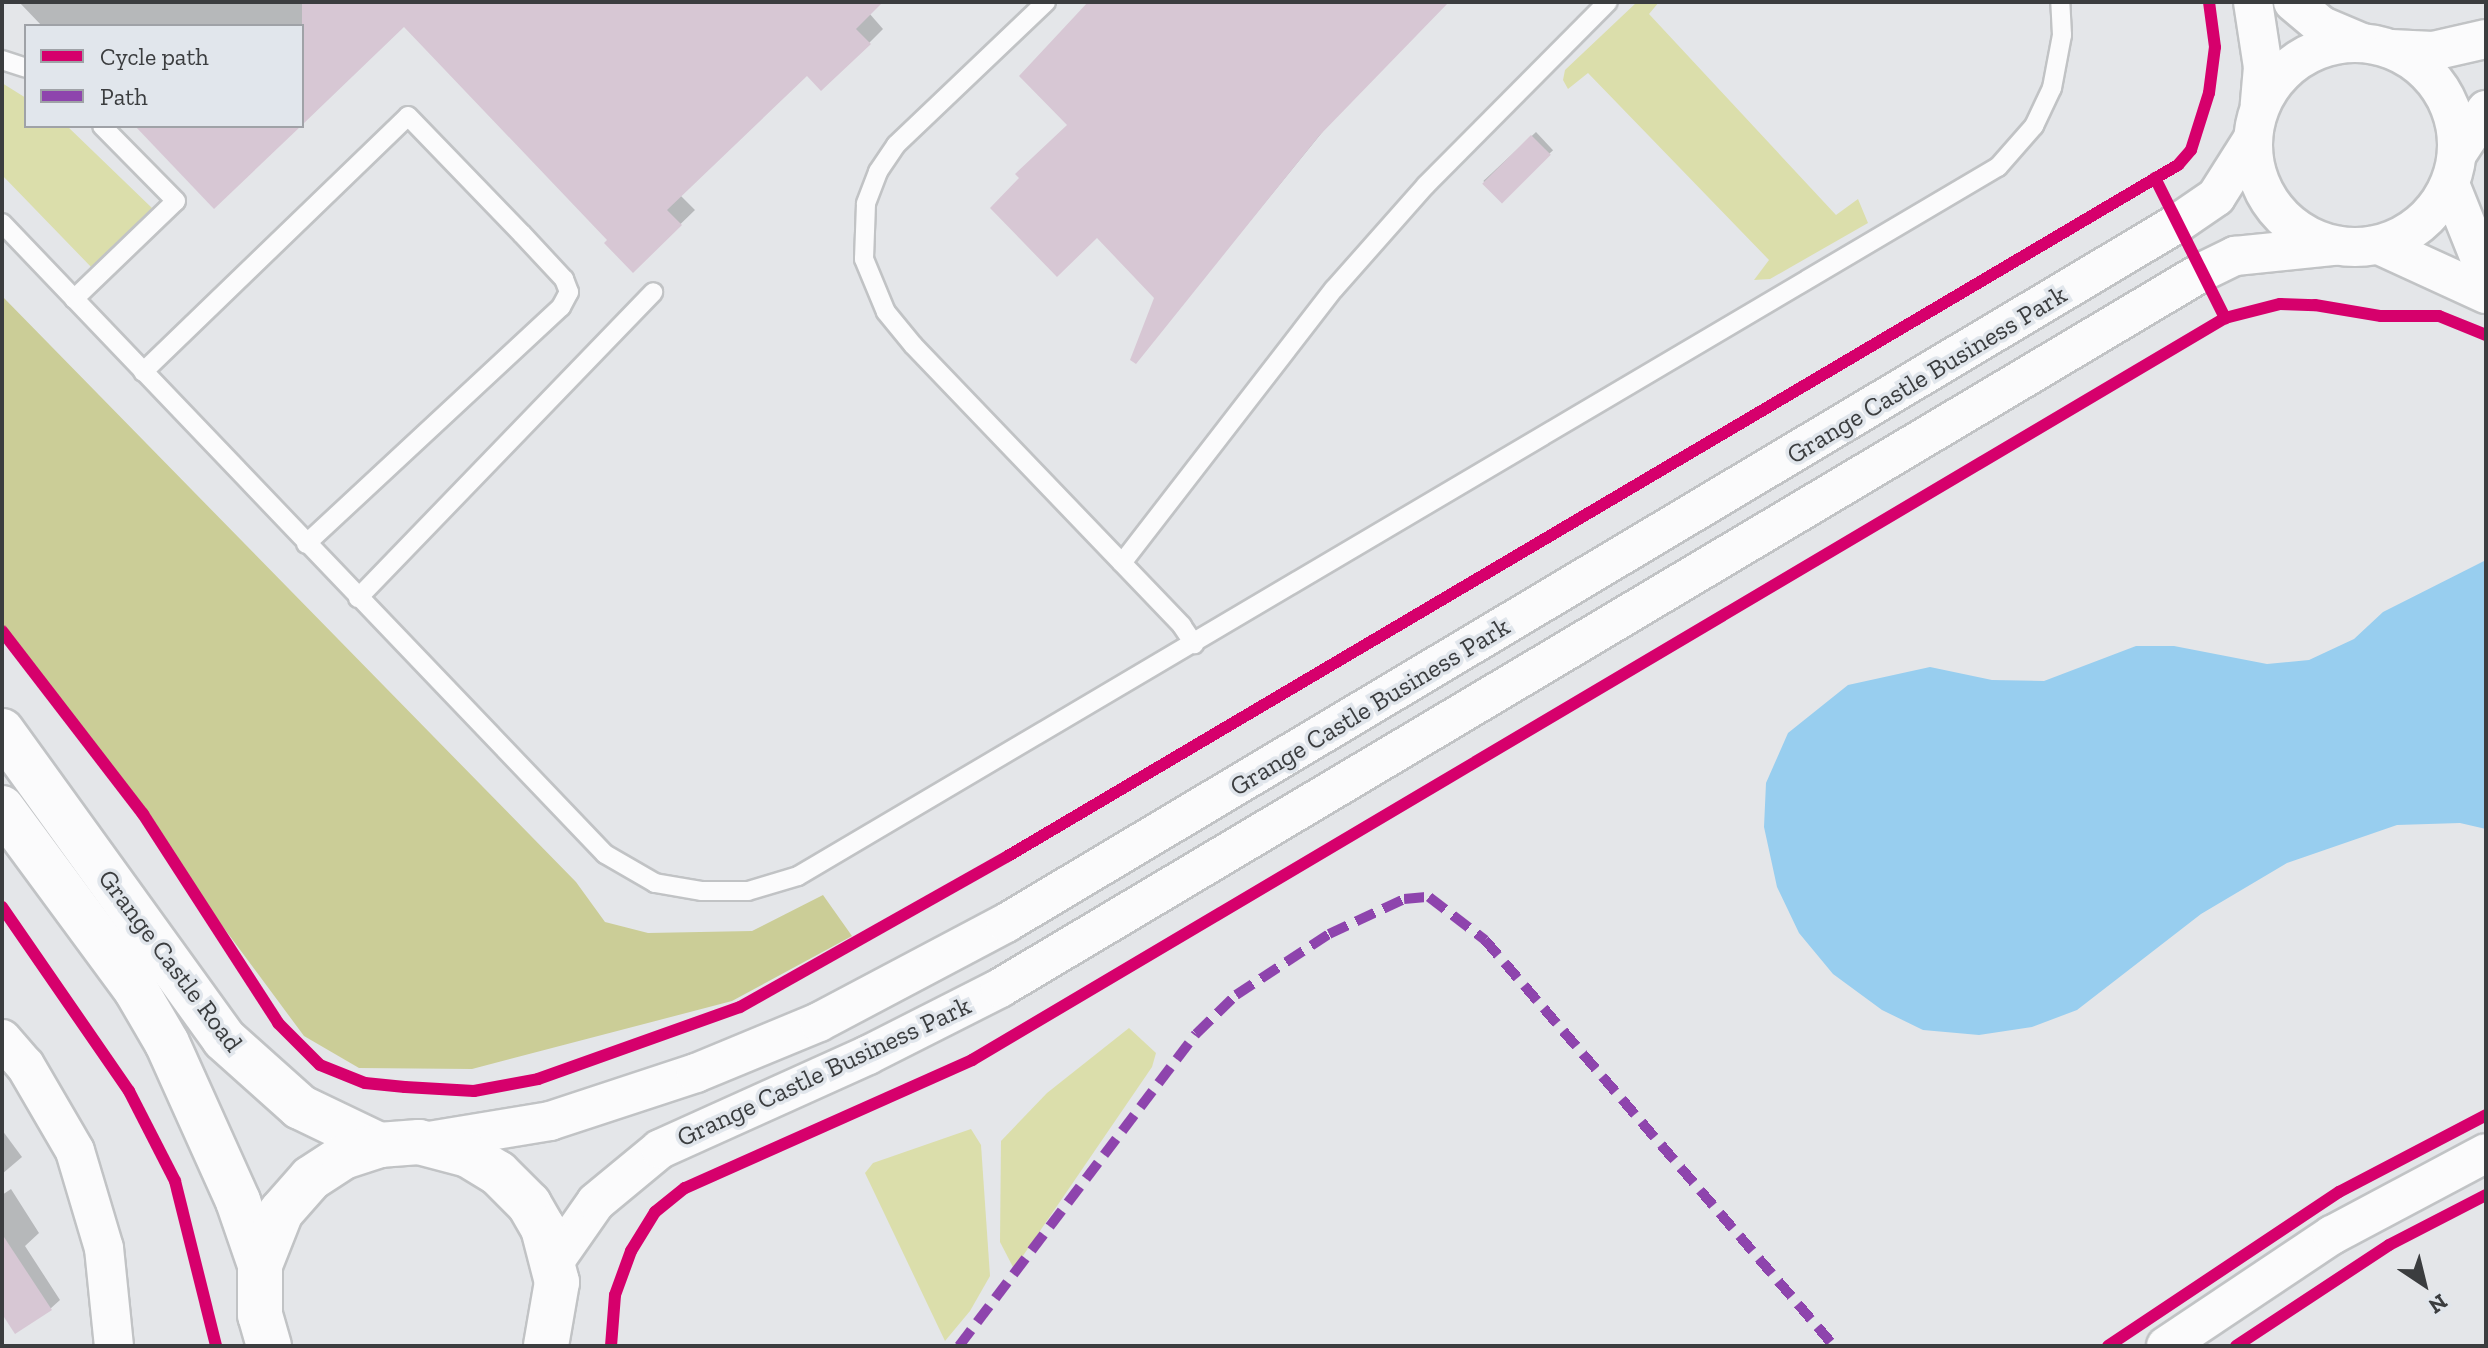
<!DOCTYPE html>
<html>
<head>
<meta charset="utf-8">
<style>
	body { margin:0 }
	#map { position:relative; width:2488px; height:1348px; overflow:hidden; background:#e4e6e9; font-family:"Zilla Slab",serif }
	div>[style] { position:absolute }
	.green>* { inset:0; background:#dbdeab }
	.forest>* { inset:0; background:#cbcd97 }
	.water>* { inset:0; background:#98ceef }
	.shadow>* { inset:0; background:#0003; transform-origin:0 0 }
	.building>* { inset:0; background:#d7c7d4; transform-origin:0 0 }
	.roads { filter:drop-shadow(2px 0 #c1c3c5) drop-shadow(-2px 0 #c1c3c5) drop-shadow(0 2px #c1c3c5) drop-shadow(0 -2px #c1c3c5) }
	.service>* { height:18px; margin:-9px; padding:0 9px; transform-origin:9px; border-radius:9px; background:#fbfbfc }
	.minor>* { height:38px; margin:-19px; padding:0 19px; transform-origin:19px; border-radius:19px; background:#fbfbfc }
	.minor>.ring { margin:-19px; padding:0; box-sizing:content-box; background:none; border:38px solid #fbfbfc; border-radius:50% }
	.secondary>* { height:44px; margin:-22px; padding:0 22px; transform-origin:22px; border-radius:22px; background:#fbfbfc }
	.quiet>* { height:10px; margin-top:-5px; transform-origin:0; background:repeating-linear-gradient(90deg,#8e44ad 0 20px,transparent 0 30px) }
	.cycleway>* { height:12px; margin:-6px; padding:0 6px; transform-origin:6px; border-radius:6px; background:#d6006c }
	span { translate:-50% -50%; white-space:nowrap; text-align:center; line-height:1.15; -webkit-text-stroke:7px #e1e6ec; paint-order:stroke }
	.street-label { font-size:26px; color:#3b3d3f }
	.frame { position:absolute; inset:0; border:4px solid #3b3d3f; pointer-events:none }
	.legend { position:absolute; left:24px; top:24px; width:280px; height:104px; box-sizing:border-box; background:#e1e6ec; border:2px solid #9fa2a7; margin:0; padding:10px 14px; list-style:none; font-size:24px; color:#3b3d3f }
	.legend li { display:flex; align-items:center; gap:16px; height:40px }
	.legend b { width:40px; border:2px solid #9fa2a7 }
	.north { position:absolute; left:2384px; top:1244px; width:80px; height:80px; -webkit-text-stroke:6px #e1e6ec; paint-order:stroke; rotate:145deg; font-size:22px; font-weight:700; line-height:32px; text-align:center; color:#3b3d3f }
	.north::after { content:''; display:block; margin:auto; width:28px; height:36px; background:#3b3d3f; clip-path:polygon(50% 0,100% 100%,50% 72%,0 100%) }
</style>
</head>
<body>
<div id="map">
	<div class="green">
		<i style="clip-path:polygon(1637px 2px,1659px 2px,1649px 14px,1836px 215px,1858px 199px,1868px 223px,1770px 279px,1754px 280px,1769px 260px,1588px 73px,1568px 89px,1563px 80px,1565px 70px)"></i>
		<i style="clip-path:polygon(2px 83px,26px 98px,26px 126px,67px 126px,152px 208px,93px 269px,2px 175px)"></i>
		<i style="clip-path:polygon(1129px 1028px,1156px 1053px,1152px 1067px,1014px 1269px,1000px 1242px,1001px 1141px,1047px 1093px)"></i>
		<i style="clip-path:polygon(971px 1129px,981px 1145px,990px 1276px,970px 1311px,945px 1341px,865px 1173px,873px 1163px)"></i>
	</div>
	<div class="forest">
		<i style="clip-path:polygon(2px 296px,576px 882px,605px 922px,648px 933px,752px 931px,823px 895px,852px 936px,732px 1001px,472px 1069px,359px 1068px,304px 1036px,2px 629px)"></i>
	</div>
	<div class="water">
		<i style="clip-path:polygon(2486px 560px,2486px 829px,2460px 823px,2397px 825px,2287px 863px,2201px 914px,2077px 1010px,2032px 1027px,1979px 1035px,1923px 1030px,1882px 1010px,1833px 974px,1799px 933px,1777px 887px,1764px 827px,1766px 783px,1788px 733px,1848px 685px,1930px 667px,1992px 680px,2044px 681px,2136px 646px,2174px 646px,2267px 664px,2309px 660px,2354px 639px,2383px 612px)"></i>
	</div>
	<div class="shadow">
		<i style="clip-path:polygon(19px 2px,880px 2px,869px 13px,883px 29px,869px 43px,807px 73px,680px 195px,695px 210px,633px 270px,610px 240px,404px 25px,302px 122px,302px 26px,42px 26px)"></i>
		<i style="clip-path:polygon(1094px 2px,1447px 2px,1333px 119px,1136px 361px,1157px 297px,1069px 125px)"></i>
		<i style="left:1536px;top:132px;width:25px;height:72px;rotate:47deg"></i>
		<i style="clip-path:polygon(2px 1130px,22px 1157px,2px 1174px)"></i>
		<i style="clip-path:polygon(11px 1189px,39px 1233px,25px 1246px,60px 1300px,50px 1309px,2px 1310px,2px 1195px)"></i>
	</div>
	<div class="building">
		<i style="clip-path:polygon(302px 2px,883px 2px,856px 29px,871px 44px,821px 91px,807px 76px,667px 210px,682px 225px,633px 273px,604px 243px,607px 240px,404px 27px,302px 125px)"></i>
		<i style="clip-path:polygon(1088px 2px,1449px 2px,1319px 136px,1136px 364px,1130px 360px,1154px 298px,1097px 238px,1057px 277px,990px 208px,1019px 178px,1015px 174px,1067px 125px,1019px 76px)"></i>
		<i style="clip-path:polygon(135px 126px,301px 126px,214px 209px)"></i>
		<i style="left:1531px;top:135px;width:28px;height:69px;rotate:45deg"></i>
		<i style="clip-path:polygon(2px 1234px,52px 1310px,15px 1334px,2px 1314px)"></i>
	</div>
	<div class="roads">
		<div class="service">
			<i style="left:1046px;top:2px;width:207px;rotate:136.4deg"></i>
			<i style="left:896px;top:145px;width:32px;rotate:124deg"></i>
			<i style="left:878px;top:172px;width:34px;rotate:111deg"></i>
			<i style="left:866px;top:204px;width:55px;rotate:92.1deg"></i>
			<i style="left:864px;top:259px;width:57px;rotate:67.5deg"></i>
			<i style="left:886px;top:312px;width:43px;rotate:50.7deg"></i>
			<i style="left:913px;top:345px;width:389px;rotate:46.2deg"></i>
			<i style="left:1182px;top:626px;width:22px;rotate:56deg"></i>
			<i style="left:2px;top:60px;width:25px;rotate:18deg"></i>
			<i style="left:2px;top:223px;width:873px;rotate:46.3deg"></i>
			<i style="left:605px;top:854px;width:58px;rotate:30.1deg"></i>
			<i style="left:655px;top:883px;width:48px;rotate:9.7deg"></i>
			<i style="left:702px;top:891px;width:46px"></i>
			<i style="left:748px;top:891px;width:52px;rotate:-16.7deg"></i>
			<i style="left:798px;top:876px;width:1394px;rotate:-30.58deg"></i>
			<i style="left:1998px;top:167px;width:55px;rotate:-48.7deg"></i>
			<i style="left:2034px;top:126px;width:42px;rotate:-64.7deg"></i>
			<i style="left:2052px;top:88px;width:54px;rotate:-79.3deg"></i>
			<i style="left:2062px;top:35px;width:33px;rotate:-93deg"></i>
			<i style="left:74px;top:299px;width:141px;rotate:-43.9deg"></i>
			<i style="left:176px;top:201px;width:105px;rotate:-134.6deg"></i>
			<i style="left:143px;top:372px;width:368px;rotate:-44deg"></i>
			<i style="left:408px;top:116px;width:164px;rotate:46deg"></i>
			<i style="left:522px;top:234px;width:62px;rotate:47deg"></i>
			<i style="left:564px;top:279px;width:14px;rotate:69deg"></i>
			<i style="left:569px;top:292px;width:17px;rotate:118deg"></i>
			<i style="left:561px;top:307px;width:348px;rotate:137.1deg"></i>
			<i style="left:1122px;top:563px;width:346px;rotate:-52.3deg"></i>
			<i style="left:1334px;top:289px;width:139px;rotate:-48.5deg"></i>
			<i style="left:1426px;top:185px;width:258px;rotate:-45.2deg"></i>
			<i style="left:358px;top:598px;width:425px;rotate:-46deg"></i>
		</div>
		<div class="minor">
			<i style="left:2253px;top:2px;width:66px;rotate:81.3deg"></i>
			<i style="left:2263px;top:67px;width:38px;rotate:95deg"></i>
			<i style="left:2293px;top:2px;width:38px;rotate:40deg"></i>
			<i style="left:2322px;top:26px;width:43px;rotate:23deg"></i>
			<i class="ring" style="left:2253px;top:43px;width:166px;height:166px"></i>
			<i style="left:2391px;top:49px;width:42px;rotate:2.7deg"></i>
			<i style="left:2433px;top:51px;width:54px;rotate:-12.8deg"></i>
			<i style="left:2457px;top:154px;width:53px;rotate:-56.6deg"></i>
			<i style="left:2450px;top:184px;width:97px;rotate:68.2deg"></i>
			<i style="left:2379px;top:245px;width:118px;rotate:24.6deg"></i>
			<i style="left:2px;top:1039px;width:35px;rotate:49deg"></i>
			<i style="left:25px;top:1065px;width:99px;rotate:59.8deg"></i>
			<i style="left:75px;top:1151px;width:101px;rotate:73.4deg"></i>
			<i style="left:104px;top:1248px;width:99px;rotate:84.2deg"></i>
			<i style="left:429px;top:1141px;width:123px;rotate:-9.4deg"></i>
			<i style="left:550px;top:1121px;width:154px;rotate:-18.2deg"></i>
			<i style="left:696px;top:1073px;width:133px;rotate:-22.5deg"></i>
			<i style="left:819px;top:1022px;width:212px;rotate:-27.9deg"></i>
			<i style="left:1006px;top:923px;width:1365px;rotate:-30.85deg"></i>
			<i style="left:2178px;top:223px;width:46px;rotate:-34.4deg"></i>
			<i style="left:2216px;top:197px;width:67px;rotate:-57.7deg"></i>
			<i style="left:554px;top:1262px;width:73px;rotate:-55deg"></i>
			<i style="left:596px;top:1202px;width:83px;rotate:-39.6deg"></i>
			<i style="left:660px;top:1149px;width:228px;rotate:-24.3deg"></i>
			<i style="left:868px;top:1055px;width:148px;rotate:-26.9deg"></i>
			<i style="left:1000px;top:988px;width:1399px;rotate:-30.78deg"></i>
			<i style="left:2202px;top:272px;width:37px;rotate:-26deg"></i>
			<i style="left:2235px;top:256px;width:100px;rotate:-5.8deg"></i>
			<i style="left:2166px;top:1346px;width:200px;rotate:-33.8deg"></i>
			<i style="left:2332px;top:1235px;width:174px;rotate:-28deg"></i>
		</div>
		<div class="secondary">
			<i style="left:2px;top:731px;width:380px;rotate:54.2deg"></i>
			<i style="left:224px;top:1039px;width:102px;rotate:41.8deg"></i>
			<i style="left:300px;top:1107px;width:88px;rotate:25.7deg"></i>
			<i style="left:2px;top:808px;width:226px;rotate:53.6deg"></i>
			<i style="left:136px;top:990px;width:61px;rotate:59.7deg"></i>
			<i style="left:167px;top:1043px;width:173px;rotate:65.8deg"></i>
			<i style="left:238px;top:1201px;width:68px;rotate:71deg"></i>
			<i style="left:269px;top:1346px;width:32px;rotate:-106deg"></i>
			<i style="left:260px;top:1315px;width:50px;rotate:-90deg"></i>
			<i style="left:260px;top:1265px;width:57px;rotate:-68.4deg"></i>
			<i style="left:281px;top:1212px;width:45px;rotate:-48.6deg"></i>
			<i style="left:311px;top:1178px;width:38px;rotate:-33deg"></i>
			<i style="left:343px;top:1157px;width:38px;rotate:-18deg"></i>
			<i style="left:379px;top:1145px;width:40px;rotate:-4.3deg"></i>
			<i style="left:419px;top:1142px;width:51px;rotate:14.9deg"></i>
			<i style="left:468px;top:1155px;width:35px;rotate:31deg"></i>
			<i style="left:498px;top:1173px;width:44px;rotate:45deg"></i>
			<i style="left:529px;top:1204px;width:28px;rotate:60deg"></i>
			<i style="left:543px;top:1228px;width:56px;rotate:75.5deg"></i>
			<i style="left:557px;top:1282px;width:65px;rotate:99.8deg"></i>
		</div>
	</div>
	<div class="quiet">
		<i style="left:959px;top:1346px;width:392px;rotate:-52.8deg"></i>
		<i style="left:1196px;top:1034px;width:56px;rotate:-44.3deg"></i>
		<i style="left:1236px;top:995px;width:111px;rotate:-33.3deg"></i>
		<i style="left:1329px;top:934px;width:83px;rotate:-25deg"></i>
		<i style="left:1404px;top:899px;width:25px;rotate:-5deg"></i>
		<i style="left:1429px;top:897px;width:71px;rotate:37.5deg"></i>
		<i style="left:1485px;top:940px;width:535px;rotate:49.32deg"></i>
	</div>
	<div class="cycleway">
		<i style="left:2155px;top:178px;width:157px;rotate:63.4deg"></i>
		<i style="left:2px;top:631px;width:231px;rotate:52.4deg"></i>
		<i style="left:143px;top:814px;width:249px;rotate:57.1deg"></i>
		<i style="left:278px;top:1023px;width:59px;rotate:45deg"></i>
		<i style="left:320px;top:1065px;width:48px;rotate:21.8deg"></i>
		<i style="left:365px;top:1083px;width:40px;rotate:5.7deg"></i>
		<i style="left:405px;top:1087px;width:69px;rotate:3.3deg"></i>
		<i style="left:474px;top:1091px;width:65px;rotate:-10.6deg"></i>
		<i style="left:538px;top:1079px;width:214px;rotate:-19.6deg"></i>
		<i style="left:740px;top:1007px;width:308px;rotate:-29.4deg"></i>
		<i style="left:1008px;top:856px;width:1359px;rotate:-30.57deg"></i>
		<i style="left:2178px;top:165px;width:20px;rotate:-49deg"></i>
		<i style="left:2191px;top:150px;width:60px;rotate:-72.5deg"></i>
		<i style="left:2209px;top:93px;width:46px;rotate:-82.6deg"></i>
		<i style="left:2215px;top:47px;width:45px;rotate:-97.6deg"></i>
		<i style="left:2px;top:907px;width:224px;rotate:55.4deg"></i>
		<i style="left:129px;top:1091px;width:101px;rotate:62.9deg"></i>
		<i style="left:175px;top:1181px;width:170px;rotate:76deg"></i>
		<i style="left:611px;top:1346px;width:51px;rotate:-85.5deg"></i>
		<i style="left:615px;top:1295px;width:47px;rotate:-70deg"></i>
		<i style="left:631px;top:1251px;width:46px;rotate:-58.4deg"></i>
		<i style="left:655px;top:1212px;width:38px;rotate:-39deg"></i>
		<i style="left:685px;top:1188px;width:314px;rotate:-24deg"></i>
		<i style="left:972px;top:1060px;width:1456px;rotate:-30.63deg"></i>
		<i style="left:2225px;top:318px;width:57px;rotate:-14.3deg"></i>
		<i style="left:2280px;top:304px;width:35px;rotate:2deg"></i>
		<i style="left:2315px;top:305px;width:67px;rotate:9.5deg"></i>
		<i style="left:2381px;top:316px;width:58px"></i>
		<i style="left:2439px;top:316px;width:51px;rotate:22deg"></i>
		<i style="left:2108px;top:1346px;width:278px;rotate:-33.7deg"></i>
		<i style="left:2339px;top:1192px;width:166px;rotate:-27.6deg"></i>
		<i style="left:2236px;top:1346px;width:183px;rotate:-33.4deg"></i>
		<i style="left:2389px;top:1245px;width:109px;rotate:-27.3deg"></i>
	</div>
	<div class="street-label">
		<span style="left:1927px;top:375px;rotate:-31deg">Grange Castle Business Park</span>
		<span style="left:1370px;top:707px;rotate:-31deg">Grange Castle Business Park</span>
		<span style="left:170px;top:961px;rotate:53deg">Grange Castle Road</span>
		<span style="left:824px;top:1072px;rotate:-25deg">Grange Castle Business Park</span>
	</div>
	<div class="frame"></div>
	<ul class="legend">
	<li><b style="height:10px;background:#d6006c"></b>Cycle path</li>
	<li><b style="height:10px;background:#8e44ad"></b>Path</li>
	</ul>
	<div class="north">N</div>
</div>
</body>
</html>
